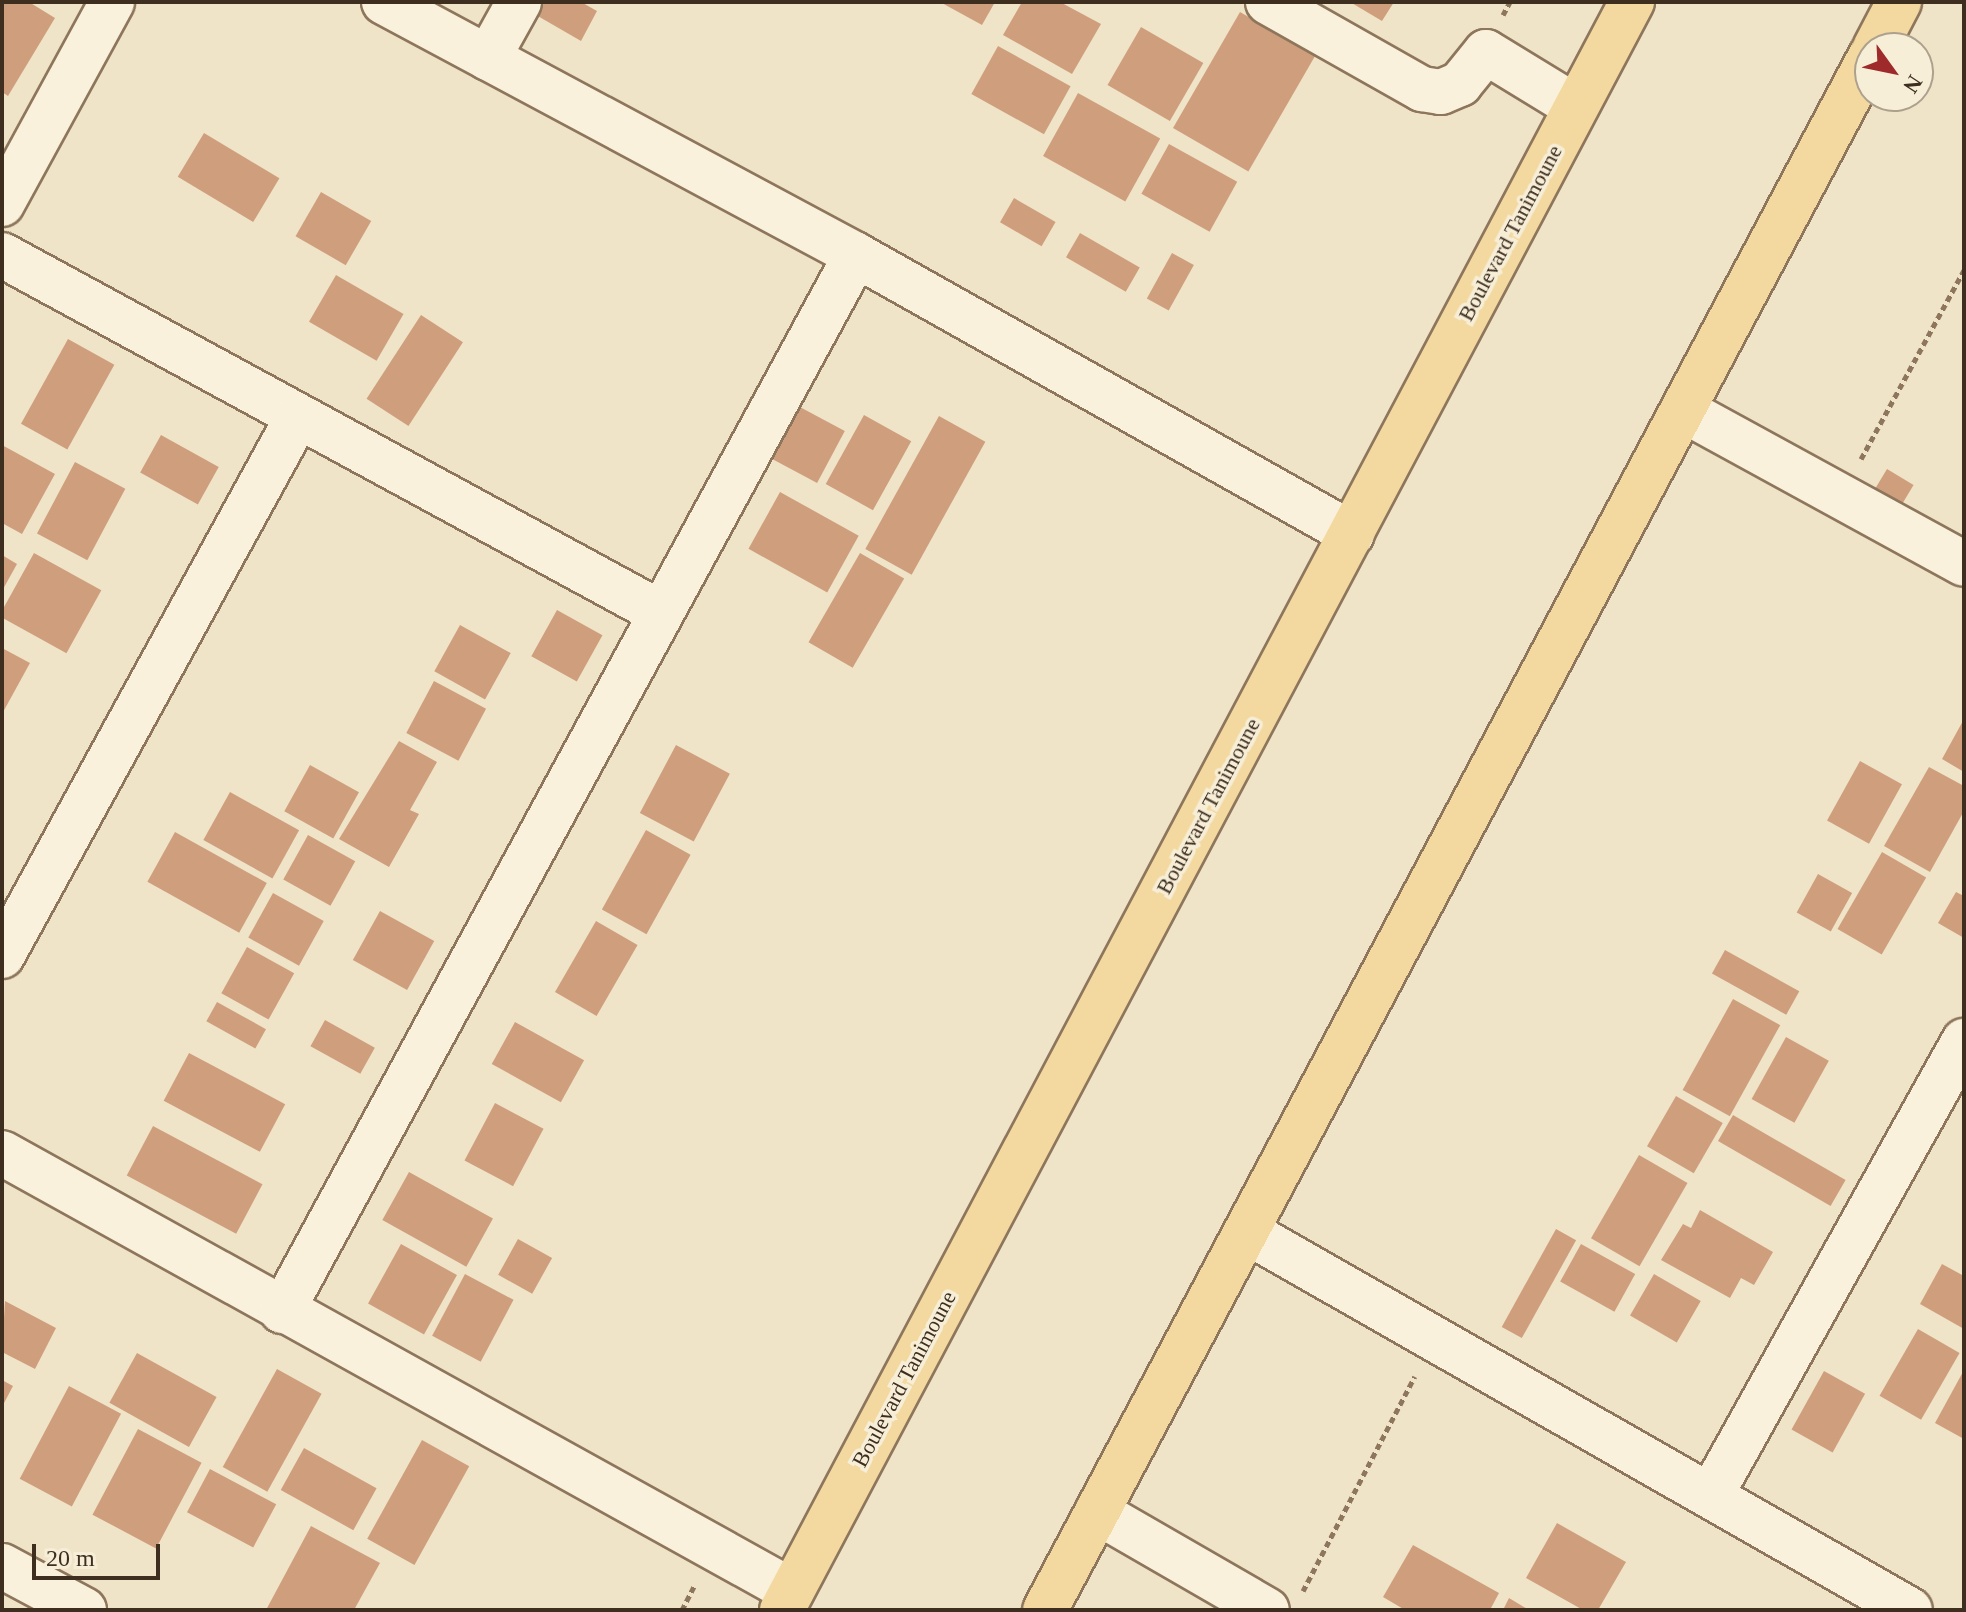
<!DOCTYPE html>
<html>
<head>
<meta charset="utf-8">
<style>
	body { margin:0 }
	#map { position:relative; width:1966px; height:1612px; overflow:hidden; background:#f0e4c8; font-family:"Times New Roman",serif }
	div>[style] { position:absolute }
	.building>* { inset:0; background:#cf9f7d; transform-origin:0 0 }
	.path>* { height:5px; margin-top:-2.5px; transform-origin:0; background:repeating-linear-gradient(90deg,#8d765c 0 6px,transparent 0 10px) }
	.roads { filter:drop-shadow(2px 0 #8d765c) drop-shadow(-2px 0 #8d765c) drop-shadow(0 2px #8d765c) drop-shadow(0 -2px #8d765c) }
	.minor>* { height:44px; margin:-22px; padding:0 22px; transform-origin:22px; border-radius:22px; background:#faf1dc }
	.major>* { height:44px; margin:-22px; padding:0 22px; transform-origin:22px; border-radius:22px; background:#f3d9a0 }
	span { translate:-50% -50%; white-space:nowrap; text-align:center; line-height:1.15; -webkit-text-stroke:7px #f7eed8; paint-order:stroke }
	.street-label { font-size:22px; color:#3d2e20 }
	.frame { position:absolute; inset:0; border:4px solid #3d2e20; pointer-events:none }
	.north { position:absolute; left:1854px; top:32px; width:80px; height:80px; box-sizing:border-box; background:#f7eed8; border:2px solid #ada18e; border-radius:50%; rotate:123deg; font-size:22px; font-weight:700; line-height:32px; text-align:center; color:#3d2e20 }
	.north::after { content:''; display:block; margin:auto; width:28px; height:36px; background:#9e2a2b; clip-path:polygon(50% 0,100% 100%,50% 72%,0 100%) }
	.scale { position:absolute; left:32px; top:1544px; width:128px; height:36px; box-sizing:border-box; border:4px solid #3d2e20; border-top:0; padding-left:10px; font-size:24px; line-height:28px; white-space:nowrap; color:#3d2e20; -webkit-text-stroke:6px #f7eed8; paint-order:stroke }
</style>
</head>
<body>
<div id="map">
	<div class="building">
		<i style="clip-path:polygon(2px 2px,29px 2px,55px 18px,8px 96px,2px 92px)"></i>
		<i style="clip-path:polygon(543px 2px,581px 2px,597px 11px,581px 41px,536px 15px)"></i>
		<i style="clip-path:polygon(940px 2px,995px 2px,982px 25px)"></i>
		<i style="clip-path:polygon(1022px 2px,1060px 2px,1101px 24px,1072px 74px,1003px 35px)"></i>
		<i style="clip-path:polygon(1350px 2px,1394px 2px,1382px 21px)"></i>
		<i style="left:1240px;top:12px;width:87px;height:134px;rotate:30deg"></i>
		<i style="left:1141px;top:27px;width:72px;height:67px;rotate:30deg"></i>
		<i style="left:998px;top:46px;width:83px;height:55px;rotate:29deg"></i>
		<i style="left:1078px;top:93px;width:94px;height:72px;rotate:29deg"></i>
		<i style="left:204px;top:133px;width:88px;height:51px;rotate:31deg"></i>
		<i style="left:1169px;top:144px;width:78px;height:57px;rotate:29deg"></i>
		<i style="left:321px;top:192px;width:58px;height:51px;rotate:30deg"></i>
		<i style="left:1014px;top:198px;width:48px;height:28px;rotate:30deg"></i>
		<i style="left:1080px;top:233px;width:69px;height:28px;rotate:30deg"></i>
		<i style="left:1172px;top:253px;width:25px;height:52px;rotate:29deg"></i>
		<i style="left:336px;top:275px;width:78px;height:54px;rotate:30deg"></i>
		<i style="left:421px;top:315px;width:50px;height:100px;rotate:33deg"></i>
		<i style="left:68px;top:339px;width:53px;height:97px;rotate:29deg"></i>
		<i style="left:798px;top:406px;width:53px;height:59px;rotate:28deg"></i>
		<i style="left:864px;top:415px;width:54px;height:79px;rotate:29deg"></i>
		<i style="left:939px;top:416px;width:53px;height:152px;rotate:29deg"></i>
		<i style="left:161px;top:435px;width:66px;height:43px;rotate:29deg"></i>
		<i style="clip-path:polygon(2px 445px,55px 474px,22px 534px,2px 523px)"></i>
		<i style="left:75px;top:462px;width:57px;height:81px;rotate:28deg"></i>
		<i style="left:1887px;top:469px;width:31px;height:33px;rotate:31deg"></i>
		<i style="left:780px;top:492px;width:90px;height:65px;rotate:29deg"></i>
		<i style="left:34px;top:553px;width:77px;height:72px;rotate:29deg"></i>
		<i style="left:860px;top:553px;width:51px;height:103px;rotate:30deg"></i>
		<i style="clip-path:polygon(2px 555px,17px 564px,2px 591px)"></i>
		<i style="left:557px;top:610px;width:52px;height:53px;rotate:29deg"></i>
		<i style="left:460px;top:625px;width:58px;height:53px;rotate:29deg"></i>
		<i style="clip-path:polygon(2px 648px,30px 663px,2px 714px)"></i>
		<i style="left:434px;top:681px;width:59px;height:59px;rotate:28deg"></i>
		<i style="clip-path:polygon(1964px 719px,1964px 772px,1942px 759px)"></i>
		<i style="clip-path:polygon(399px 741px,437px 762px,410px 810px,419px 814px,389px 867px,339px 839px)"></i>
		<i style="left:676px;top:745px;width:61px;height:77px;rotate:28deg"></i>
		<i style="left:1860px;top:761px;width:48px;height:68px;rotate:29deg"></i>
		<i style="left:310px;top:765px;width:56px;height:53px;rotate:29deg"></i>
		<i style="clip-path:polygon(1929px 767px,1964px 786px,1964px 811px,1930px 872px,1884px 846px)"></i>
		<i style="left:230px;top:792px;width:79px;height:55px;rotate:29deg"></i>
		<i style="left:646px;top:830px;width:51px;height:91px;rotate:29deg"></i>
		<i style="left:175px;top:832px;width:105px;height:57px;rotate:29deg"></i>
		<i style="left:308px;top:835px;width:54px;height:51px;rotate:29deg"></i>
		<i style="left:1882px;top:852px;width:51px;height:89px;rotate:30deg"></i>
		<i style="left:1818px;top:874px;width:39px;height:44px;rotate:29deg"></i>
		<i style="clip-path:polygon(1956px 892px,1964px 896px,1964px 938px,1938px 923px)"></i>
		<i style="left:273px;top:893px;width:58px;height:51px;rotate:29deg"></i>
		<i style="left:380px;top:911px;width:62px;height:56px;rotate:29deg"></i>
		<i style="left:596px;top:921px;width:48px;height:82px;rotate:30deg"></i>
		<i style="left:247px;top:947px;width:54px;height:53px;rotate:29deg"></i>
		<i style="left:1725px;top:950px;width:85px;height:27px;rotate:29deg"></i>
		<i style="left:1733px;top:999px;width:54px;height:104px;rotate:29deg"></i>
		<i style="left:217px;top:1002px;width:56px;height:22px;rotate:29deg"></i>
		<i style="left:325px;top:1020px;width:57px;height:30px;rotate:29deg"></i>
		<i style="left:515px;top:1022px;width:79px;height:48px;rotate:29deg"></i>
		<i style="left:1786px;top:1037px;width:49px;height:71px;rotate:29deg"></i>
		<i style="left:189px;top:1053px;width:109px;height:54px;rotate:28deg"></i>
		<i style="left:1676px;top:1096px;width:54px;height:58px;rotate:30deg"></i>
		<i style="left:495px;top:1103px;width:55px;height:65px;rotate:28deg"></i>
		<i style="left:1733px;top:1115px;width:130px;height:30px;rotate:30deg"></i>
		<i style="left:153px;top:1126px;width:124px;height:56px;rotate:28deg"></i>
		<i style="left:1639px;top:1155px;width:56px;height:96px;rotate:30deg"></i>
		<i style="left:409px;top:1172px;width:96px;height:55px;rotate:29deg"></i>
		<i style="clip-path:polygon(1700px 1210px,1773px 1252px,1754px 1285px,1741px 1278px,1730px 1298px,1661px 1260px,1683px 1224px,1691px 1228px)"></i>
		<i style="left:1556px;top:1229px;width:23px;height:112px;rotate:29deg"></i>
		<i style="left:518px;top:1239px;width:39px;height:41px;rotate:29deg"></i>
		<i style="left:401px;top:1244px;width:64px;height:68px;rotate:29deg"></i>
		<i style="left:1581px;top:1244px;width:62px;height:43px;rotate:29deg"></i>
		<i style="clip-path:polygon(1942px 1264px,1964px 1276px,1964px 1329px,1920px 1304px)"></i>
		<i style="left:465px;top:1274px;width:55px;height:70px;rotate:28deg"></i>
		<i style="left:1654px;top:1274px;width:54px;height:48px;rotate:30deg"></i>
		<i style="clip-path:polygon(5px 1301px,56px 1328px,35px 1369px,2px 1352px)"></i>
		<i style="left:1918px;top:1329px;width:48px;height:77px;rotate:30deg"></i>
		<i style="left:137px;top:1353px;width:91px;height:57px;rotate:29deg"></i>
		<i style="left:277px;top:1369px;width:51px;height:112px;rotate:29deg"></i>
		<i style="clip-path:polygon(1964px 1370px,1964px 1439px,1935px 1423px)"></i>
		<i style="left:1824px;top:1371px;width:47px;height:67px;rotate:29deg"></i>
		<i style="clip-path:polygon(2px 1380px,13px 1386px,2px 1407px)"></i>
		<i style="left:69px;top:1386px;width:59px;height:105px;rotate:28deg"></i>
		<i style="left:138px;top:1429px;width:72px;height:97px;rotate:28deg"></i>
		<i style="left:422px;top:1440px;width:54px;height:113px;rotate:29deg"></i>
		<i style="left:304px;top:1448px;width:83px;height:48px;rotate:29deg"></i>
		<i style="left:210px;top:1469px;width:75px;height:49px;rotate:28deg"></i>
		<i style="clip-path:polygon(1557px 1523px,1626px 1562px,1598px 1610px,1583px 1610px,1526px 1578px)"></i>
		<i style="clip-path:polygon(311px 1526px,380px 1563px,354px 1610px,266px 1610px)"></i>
		<i style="clip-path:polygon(1413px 1545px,1499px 1593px,1490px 1610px,1405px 1610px,1383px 1597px)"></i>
		<i style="clip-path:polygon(1509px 1598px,1529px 1610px,1503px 1610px)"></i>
	</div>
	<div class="path">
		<i style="left:1503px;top:15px;width:15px;rotate:-62deg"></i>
		<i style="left:1861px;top:459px;width:215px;rotate:-61.4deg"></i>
		<i style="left:1303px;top:1591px;width:242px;rotate:-62.5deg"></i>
		<i style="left:682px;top:1610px;width:27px;rotate:-63deg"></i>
	</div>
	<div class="roads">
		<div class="minor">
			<i style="left:384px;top:2px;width:536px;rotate:28.19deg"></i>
			<i style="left:856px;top:255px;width:569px;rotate:29.36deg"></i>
			<i style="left:1268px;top:2px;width:177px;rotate:29.5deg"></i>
			<i style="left:1422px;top:89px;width:19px;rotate:9deg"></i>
			<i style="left:1441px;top:92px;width:21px;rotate:-23deg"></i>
			<i style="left:1460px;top:84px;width:41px;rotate:-50.9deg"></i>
			<i style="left:1486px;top:52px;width:105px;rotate:31.4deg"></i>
			<i style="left:488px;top:58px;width:64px;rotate:-61deg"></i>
			<i style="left:2px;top:204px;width:230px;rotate:-61.4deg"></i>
			<i style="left:2px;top:255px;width:748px;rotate:28.52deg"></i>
			<i style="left:1683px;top:410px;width:320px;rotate:28.7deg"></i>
			<i style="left:2px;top:956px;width:614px;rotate:-61.26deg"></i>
			<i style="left:2px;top:1153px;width:903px;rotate:29.01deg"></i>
			<i style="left:1247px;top:1232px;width:763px;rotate:29.69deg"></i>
			<i style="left:282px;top:1311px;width:1202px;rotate:-61.47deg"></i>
			<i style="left:1711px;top:1495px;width:520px;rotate:-60.87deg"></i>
			<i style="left:1097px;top:1512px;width:196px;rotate:30deg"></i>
			<i style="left:2px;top:1566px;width:93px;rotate:28.2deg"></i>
		</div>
		<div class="major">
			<i style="left:1875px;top:48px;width:52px;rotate:-62.4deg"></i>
			<i style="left:782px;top:1610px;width:1819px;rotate:-62.14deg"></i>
			<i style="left:1045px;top:1610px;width:1759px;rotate:-62.02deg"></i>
		</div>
	</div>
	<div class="street-label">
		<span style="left:1510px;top:233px;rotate:-62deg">Boulevard Tanimoune</span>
		<span style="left:1208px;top:806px;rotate:-62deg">Boulevard Tanimoune</span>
		<span style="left:904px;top:1379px;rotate:-62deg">Boulevard Tanimoune</span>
	</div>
	<div class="frame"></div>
	<div class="north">N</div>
	<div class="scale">20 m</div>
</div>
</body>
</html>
